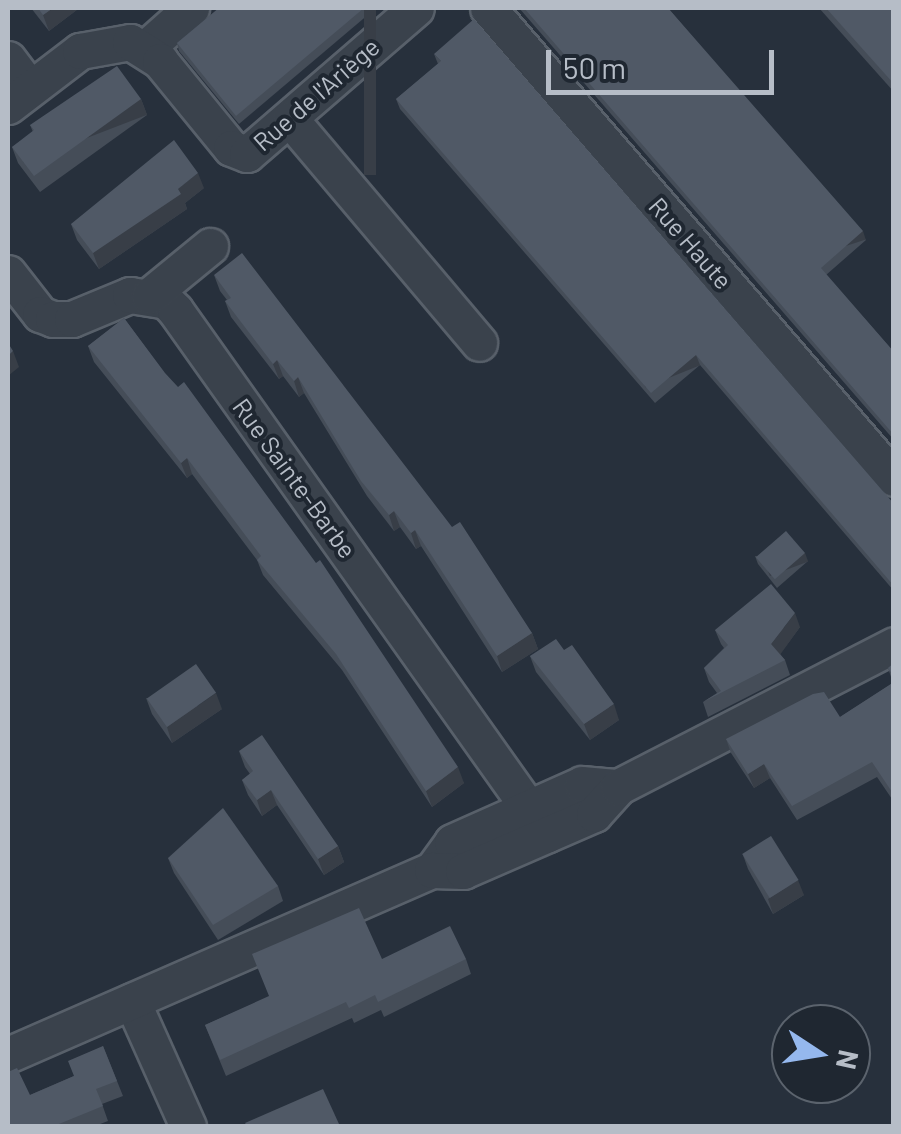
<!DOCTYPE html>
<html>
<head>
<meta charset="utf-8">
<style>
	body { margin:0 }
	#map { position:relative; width:901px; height:1134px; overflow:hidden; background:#27303c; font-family:Barlow,sans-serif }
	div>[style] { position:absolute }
	.roads { filter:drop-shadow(2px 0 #58606a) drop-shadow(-2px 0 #58606a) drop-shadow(0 2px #58606a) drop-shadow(0 -2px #58606a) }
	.minor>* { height:35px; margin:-17.5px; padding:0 17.5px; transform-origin:17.5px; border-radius:17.5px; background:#3a424c }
	.wall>* { inset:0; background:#454d58 }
	.shaded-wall>* { inset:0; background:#383e47; transform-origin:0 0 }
	.building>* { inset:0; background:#505966; transform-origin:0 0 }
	span { translate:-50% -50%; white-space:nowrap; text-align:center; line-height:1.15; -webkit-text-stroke:8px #1f2731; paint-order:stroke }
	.street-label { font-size:25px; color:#b6bdc7 }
	.frame { position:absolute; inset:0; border:10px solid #b6bdc7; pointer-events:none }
	.north { position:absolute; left:771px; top:1004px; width:100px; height:100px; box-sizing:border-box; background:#1f2731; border:2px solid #5b636d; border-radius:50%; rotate:102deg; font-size:28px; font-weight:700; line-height:40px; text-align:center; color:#b6bdc7 }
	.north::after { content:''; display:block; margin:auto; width:35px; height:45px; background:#95b8ee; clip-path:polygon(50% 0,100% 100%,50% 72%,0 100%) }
	.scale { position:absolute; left:546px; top:50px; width:228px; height:45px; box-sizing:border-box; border:5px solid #b6bdc7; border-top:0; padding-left:12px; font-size:30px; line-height:35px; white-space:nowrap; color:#b6bdc7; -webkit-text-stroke:8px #1f2731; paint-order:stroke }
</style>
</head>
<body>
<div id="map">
	<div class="roads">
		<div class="minor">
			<i style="left:488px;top:8px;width:621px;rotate:49.18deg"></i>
			<i style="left:145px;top:49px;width:62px;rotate:-41.7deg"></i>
			<i style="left:8px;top:59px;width:36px;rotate:53deg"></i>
			<i style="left:8px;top:106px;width:91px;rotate:-37.4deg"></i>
			<i style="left:80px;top:51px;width:51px;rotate:-10.2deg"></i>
			<i style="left:130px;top:42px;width:36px;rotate:32deg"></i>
			<i style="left:160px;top:61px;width:112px;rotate:50.8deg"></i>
			<i style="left:231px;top:148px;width:17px;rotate:21deg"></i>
			<i style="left:247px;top:154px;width:223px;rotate:-40.8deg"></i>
			<i style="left:290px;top:119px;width:293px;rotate:49.8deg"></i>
			<i style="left:8px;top:273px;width:52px;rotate:52deg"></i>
			<i style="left:40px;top:314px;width:14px;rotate:21deg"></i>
			<i style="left:53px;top:319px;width:19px"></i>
			<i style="left:72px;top:319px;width:63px;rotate:-22.5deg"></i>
			<i style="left:130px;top:295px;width:36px;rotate:9deg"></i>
			<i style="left:166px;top:301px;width:13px;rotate:45deg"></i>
			<i style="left:175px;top:310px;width:643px;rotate:54.63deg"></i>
			<i style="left:149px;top:296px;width:79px;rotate:-39.3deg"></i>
			<i style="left:432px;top:870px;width:34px;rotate:-54deg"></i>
			<i style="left:452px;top:842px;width:142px;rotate:-24deg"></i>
			<i style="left:582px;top:784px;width:36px;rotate:5deg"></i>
			<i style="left:132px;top:1001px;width:137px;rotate:65.9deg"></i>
			<i style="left:8px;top:1055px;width:463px;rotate:-23.6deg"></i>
			<i style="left:432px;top:870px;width:31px;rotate:2deg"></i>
			<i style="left:463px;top:871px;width:143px;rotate:-23.5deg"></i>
			<i style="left:594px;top:814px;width:36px;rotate:-48deg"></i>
			<i style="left:618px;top:787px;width:310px;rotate:-27.2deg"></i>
		</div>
	</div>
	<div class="wall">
		<i style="clip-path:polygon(31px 8px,78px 8px,78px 9px,49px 31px)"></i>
		<i style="clip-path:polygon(219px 8px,376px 8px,239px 124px,179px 51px,177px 43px)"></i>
		<i style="clip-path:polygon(519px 8px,668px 8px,866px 240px,826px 275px,894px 352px,894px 440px)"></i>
		<i style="clip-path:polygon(819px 8px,894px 8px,894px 92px)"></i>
		<i style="clip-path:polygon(434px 54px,894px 504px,894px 591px,700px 365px,655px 403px,400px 109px,396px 99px,438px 64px)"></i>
		<i style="clip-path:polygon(141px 99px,147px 115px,40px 192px,18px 163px,12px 147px,33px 132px,30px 125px)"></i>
		<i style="clip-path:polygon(204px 188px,185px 203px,187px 209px,99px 269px,77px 240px,71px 224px)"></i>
		<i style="clip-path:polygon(214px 275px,532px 633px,538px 649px,502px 672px,421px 546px,416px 549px,400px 527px,394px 531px,367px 496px,304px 393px,299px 397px,283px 376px,279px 379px,231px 317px,225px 301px,227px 300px,220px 291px)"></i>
		<i style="clip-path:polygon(124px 318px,464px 783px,432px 807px,342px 670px,263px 575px,257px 560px,192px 474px,187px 478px,94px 362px,88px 346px)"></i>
		<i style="clip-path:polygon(755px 556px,808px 561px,777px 588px,758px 564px)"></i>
		<i style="clip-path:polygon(800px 627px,780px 654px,785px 660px,790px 675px,708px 717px,703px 702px,717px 693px,709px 682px,704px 668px,724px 648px,721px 644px,715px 630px)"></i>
		<i style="clip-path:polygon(564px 650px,619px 720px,590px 740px,536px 672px,530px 656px)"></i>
		<i style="clip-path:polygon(894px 663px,894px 802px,877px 777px,797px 820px,770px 778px,754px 788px,731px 753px,726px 739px,840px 717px,893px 683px,888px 668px)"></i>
		<i style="clip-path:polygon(146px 698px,222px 709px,172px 743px,152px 714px)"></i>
		<i style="clip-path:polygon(239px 751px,338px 846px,344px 862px,324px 875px,277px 805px,262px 816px,248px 795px,242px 780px,250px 774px,245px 767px)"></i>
		<i style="clip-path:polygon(743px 855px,804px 895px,773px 914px,748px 869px)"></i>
		<i style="clip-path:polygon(168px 858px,278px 886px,283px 901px,218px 940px,174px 873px)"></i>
		<i style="clip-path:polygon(382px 959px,466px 959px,471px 974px,384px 1017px,381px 1010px,354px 1023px,352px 1018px,226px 1076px,205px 1025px,269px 997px)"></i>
		<i style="clip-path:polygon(103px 1046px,123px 1096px,102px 1104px,108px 1121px,95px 1126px,8px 1126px,30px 1095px,74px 1076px)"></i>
	</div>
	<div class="shaded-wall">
		<i style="clip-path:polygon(53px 8px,78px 8px,78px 9px,49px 31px,43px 15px)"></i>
		<i style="left:364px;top:8px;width:12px;height:167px"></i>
		<i style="left:141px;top:99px;width:17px;height:132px;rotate:69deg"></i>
		<i style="clip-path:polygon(198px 173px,204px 188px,185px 203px,187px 209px,99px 269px,93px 253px)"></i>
		<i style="left:863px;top:231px;width:9px;height:56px;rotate:72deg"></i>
		<i style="clip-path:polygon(13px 351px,19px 367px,8px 376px,8px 356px)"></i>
		<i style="left:696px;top:355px;width:11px;height:59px;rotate:68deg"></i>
		<i style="clip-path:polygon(277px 360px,283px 376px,279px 379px,273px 364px)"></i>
		<i style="clip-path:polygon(298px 377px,304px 393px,299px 397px,294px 381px)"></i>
		<i style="clip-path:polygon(187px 458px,192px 474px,187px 478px,181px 463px)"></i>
		<i style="clip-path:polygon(394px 511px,400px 527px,394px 531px,389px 515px)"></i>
		<i style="clip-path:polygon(415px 530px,421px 546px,416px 549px,411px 533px)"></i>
		<i style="left:805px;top:553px;width:9px;height:41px;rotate:69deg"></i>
		<i style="clip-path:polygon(795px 613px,800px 627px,777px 659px,771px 644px)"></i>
		<i style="clip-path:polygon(532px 633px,538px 649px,502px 672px,497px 656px)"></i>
		<i style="clip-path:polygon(216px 693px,222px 709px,172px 743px,167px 727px)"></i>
		<i style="clip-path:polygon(614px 704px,619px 720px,590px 740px,584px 724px)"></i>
		<i style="clip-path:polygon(764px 764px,770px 778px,754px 788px,748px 774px)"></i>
		<i style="clip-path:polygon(458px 767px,464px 783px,432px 807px,426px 791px)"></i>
		<i style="clip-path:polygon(271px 790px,277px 805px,262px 816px,257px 800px)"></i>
		<i style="clip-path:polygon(338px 846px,344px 862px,324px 875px,318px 859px)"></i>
		<i style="clip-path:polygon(798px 880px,804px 895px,773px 914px,768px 899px)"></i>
	</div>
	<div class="building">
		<i style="clip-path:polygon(38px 8px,53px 8px,43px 15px)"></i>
		<i style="clip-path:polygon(219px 8px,364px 8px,236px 116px,177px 43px)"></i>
		<i style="clip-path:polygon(524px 8px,668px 8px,863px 231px,821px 268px,894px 352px,894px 435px)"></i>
		<i style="clip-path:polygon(826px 8px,894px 8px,894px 84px)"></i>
		<i style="clip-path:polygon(474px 19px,894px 504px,894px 586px,696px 355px,651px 393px,396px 99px,441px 61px,434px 54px)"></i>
		<i style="clip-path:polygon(117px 66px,141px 99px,34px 176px,12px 147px,34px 130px,30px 125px)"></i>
		<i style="clip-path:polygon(174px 140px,198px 173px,178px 189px,181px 194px,93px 253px,71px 224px)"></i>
		<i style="clip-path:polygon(242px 253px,452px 527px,460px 522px,532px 633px,497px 656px,415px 530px,411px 533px,394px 511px,389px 515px,361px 481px,298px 377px,294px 381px,277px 360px,273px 364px,225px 301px,231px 298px,214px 275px)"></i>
		<i style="clip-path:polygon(124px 318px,165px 373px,178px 387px,184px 382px,316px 563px,320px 560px,458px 767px,426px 791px,336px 654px,257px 560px,261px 556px,187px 458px,181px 463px,88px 346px)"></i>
		<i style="clip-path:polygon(8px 343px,13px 351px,8px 356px)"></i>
		<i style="left:786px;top:531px;width:29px;height:40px;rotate:49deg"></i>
		<i style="clip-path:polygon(771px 584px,795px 613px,771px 644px,785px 660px,703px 702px,721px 691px,704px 668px,728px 645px,715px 630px)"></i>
		<i style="clip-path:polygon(556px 639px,564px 650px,572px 645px,614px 704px,584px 724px,530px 656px)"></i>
		<i style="clip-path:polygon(894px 663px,894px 677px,888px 668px)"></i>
		<i style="left:196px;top:664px;width:35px;height:60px;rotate:55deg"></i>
		<i style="clip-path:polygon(894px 682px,894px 795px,872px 762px,792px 806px,764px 764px,748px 774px,726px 739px,813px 694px,824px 692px,840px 717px)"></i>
		<i style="clip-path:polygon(262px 735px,338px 846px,318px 859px,271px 790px,257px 800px,242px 780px,253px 771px,239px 751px)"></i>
		<i style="clip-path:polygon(223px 808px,278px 886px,213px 925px,168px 858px)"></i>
		<i style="left:771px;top:836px;width:52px;height:34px;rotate:58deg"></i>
		<i style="clip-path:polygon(359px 908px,382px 959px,450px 926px,466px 959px,378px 1002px,375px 995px,349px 1008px,346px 1002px,220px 1060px,205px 1025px,269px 996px,252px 954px)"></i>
		<i style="clip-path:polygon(103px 1046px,117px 1081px,96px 1089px,103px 1106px,54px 1126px,8px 1126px,8px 1072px,17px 1068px,30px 1095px,74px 1076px,68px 1061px)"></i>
		<i style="clip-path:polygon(323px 1089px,339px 1124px,333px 1126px,247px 1126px,245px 1123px)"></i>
	</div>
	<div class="street-label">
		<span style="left:316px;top:94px;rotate:-41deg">Rue de l'Ariège</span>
		<span style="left:691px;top:243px;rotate:49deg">Rue Haute</span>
		<span style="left:295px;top:478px;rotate:54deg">Rue Sainte-Barbe</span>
	</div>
	<div class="frame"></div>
	<div class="north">N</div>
	<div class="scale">50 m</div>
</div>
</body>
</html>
